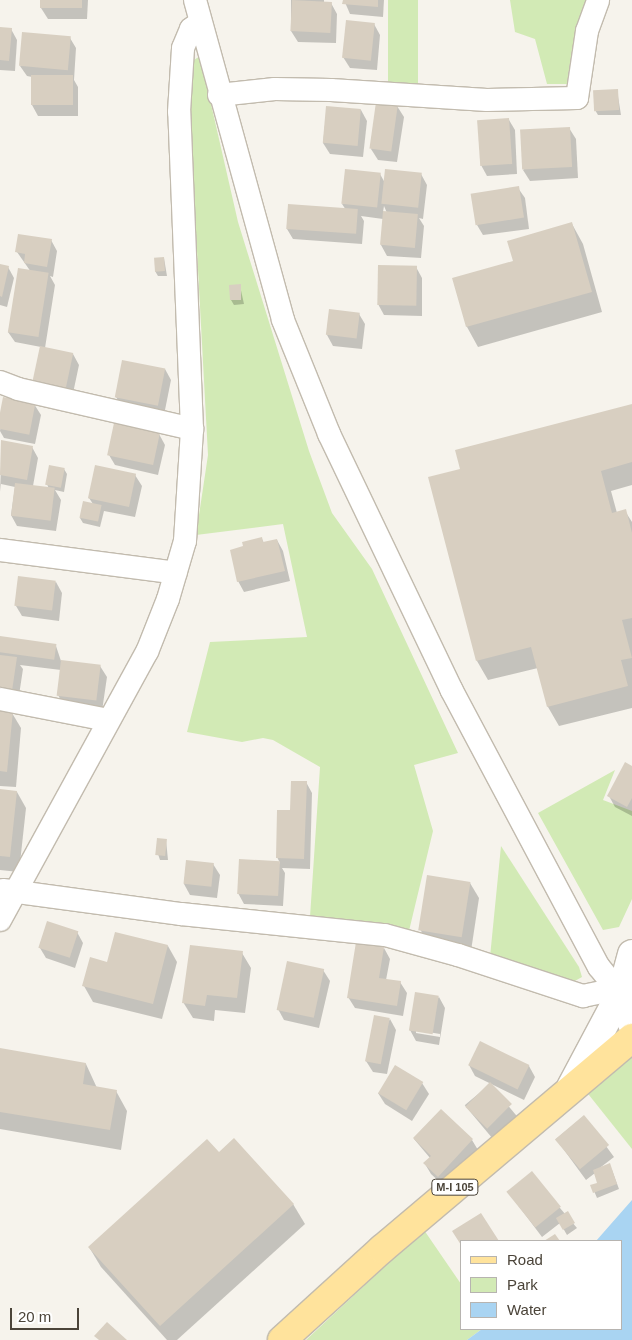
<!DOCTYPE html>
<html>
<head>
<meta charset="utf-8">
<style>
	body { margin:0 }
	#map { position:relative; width:632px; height:1340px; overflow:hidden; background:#f6f3ec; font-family:Helvetica,sans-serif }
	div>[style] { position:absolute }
	.green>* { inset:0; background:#d2eab5; transform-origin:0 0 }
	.water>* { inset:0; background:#a9d4f2 }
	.shadow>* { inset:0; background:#0003; transform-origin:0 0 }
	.building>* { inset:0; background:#d8cfc1; transform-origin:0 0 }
	.roads { filter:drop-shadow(1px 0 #c2bbae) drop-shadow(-1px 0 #c2bbae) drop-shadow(0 1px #c2bbae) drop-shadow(0 -1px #c2bbae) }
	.minor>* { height:22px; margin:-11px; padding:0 11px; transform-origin:11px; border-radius:11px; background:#fff }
	.tertiary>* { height:28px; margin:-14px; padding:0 14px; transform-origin:14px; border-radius:14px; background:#fff }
	.primary>* { height:28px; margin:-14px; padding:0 14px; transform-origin:14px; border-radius:14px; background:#ffe39c }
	span { translate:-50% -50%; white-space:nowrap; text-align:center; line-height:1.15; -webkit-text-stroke:5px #fff; paint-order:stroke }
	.shield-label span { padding:1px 4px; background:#fff; border:1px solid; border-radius:4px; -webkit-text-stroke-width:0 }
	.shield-label { font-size:11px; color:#4b4439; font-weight:700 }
	.legend { position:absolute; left:460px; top:1240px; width:162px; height:90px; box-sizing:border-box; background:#fff; border:1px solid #b7b4b0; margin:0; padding:6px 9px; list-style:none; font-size:15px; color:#4b4439 }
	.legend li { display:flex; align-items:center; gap:10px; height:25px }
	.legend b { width:25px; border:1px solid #b7b4b0 }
	.scale { position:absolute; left:10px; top:1308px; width:69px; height:22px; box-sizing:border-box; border:2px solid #4b4439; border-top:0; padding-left:6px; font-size:15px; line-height:18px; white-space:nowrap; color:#4b4439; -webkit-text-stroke:4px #fff; paint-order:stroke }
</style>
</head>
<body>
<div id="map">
	<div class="green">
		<i style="left:388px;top:0;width:30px;height:84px"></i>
		<i style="clip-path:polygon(510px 0,586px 0,572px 50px,567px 84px,547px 84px,535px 39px,515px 32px)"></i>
		<i style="clip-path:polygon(200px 56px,238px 222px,309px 451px,332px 513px,372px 569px,458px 753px,414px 765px,433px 831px,408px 935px,385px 925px,310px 917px,320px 767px,273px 740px,263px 738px,242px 742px,187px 732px,210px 642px,307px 637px,283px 524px,196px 535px,208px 455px,188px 84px,191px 62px)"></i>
		<i style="clip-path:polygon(615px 770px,603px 800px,632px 811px,632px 899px,619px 927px,603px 930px,538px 813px)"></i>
		<i style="clip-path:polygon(501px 846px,579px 967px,582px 977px,573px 982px,490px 957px)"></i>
		<i style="clip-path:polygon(632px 1056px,632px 1149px,585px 1090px)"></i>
		<i style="clip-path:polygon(424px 1230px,461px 1284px,461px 1329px,482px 1329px,467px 1340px,306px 1340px)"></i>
	</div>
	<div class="water">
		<i style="clip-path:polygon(632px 1200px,632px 1340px,467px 1340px,482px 1329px,621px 1329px,621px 1241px,596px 1241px)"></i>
	</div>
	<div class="shadow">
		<i style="clip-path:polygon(42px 0,88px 0,87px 19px,48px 19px,41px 8px)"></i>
		<i style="clip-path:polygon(291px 0,324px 0,324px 3px,331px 3px,337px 14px,336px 43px,298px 42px,291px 31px)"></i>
		<i style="clip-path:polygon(344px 0,384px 0,383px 17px,350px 14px)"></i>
		<i style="clip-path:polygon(374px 24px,380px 35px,377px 70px,350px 68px,343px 57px)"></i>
		<i style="clip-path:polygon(0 29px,11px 29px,17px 40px,15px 71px,0 70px)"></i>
		<i style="clip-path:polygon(70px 38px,76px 48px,74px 80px,78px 87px,78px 116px,38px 116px,32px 105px,32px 77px,27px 76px,20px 66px)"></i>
		<i style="clip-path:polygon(617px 90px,621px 115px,598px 115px,595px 110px)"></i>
		<i style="clip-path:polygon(397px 106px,404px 117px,397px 162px,378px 160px,371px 149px)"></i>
		<i style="clip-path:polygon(327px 107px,361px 110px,367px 121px,363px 157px,330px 154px,323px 143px)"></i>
		<i style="clip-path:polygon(509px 120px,515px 130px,517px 174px,487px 176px,481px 165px,479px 121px)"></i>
		<i style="clip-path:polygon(569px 128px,576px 139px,578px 178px,530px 181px,523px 170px)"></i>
		<i style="clip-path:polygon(evenodd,380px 174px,385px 183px,421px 174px,427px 185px,423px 219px,419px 218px,424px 226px,421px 258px,387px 256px,381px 245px,383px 219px,361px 216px,364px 221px,362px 244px,293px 239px,287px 229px,346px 210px,342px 204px,380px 174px,384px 206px,387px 213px,383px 212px,384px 206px)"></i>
		<i style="clip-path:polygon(518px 188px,525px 198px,529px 229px,483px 235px,477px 225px)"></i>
		<i style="clip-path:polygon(572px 224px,583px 244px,602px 312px,478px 347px,467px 327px,453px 279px,514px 262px)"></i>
		<i style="clip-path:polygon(51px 240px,57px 251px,53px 277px,50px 276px,55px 285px,45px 348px,73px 354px,79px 365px,72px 398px,41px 391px,34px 381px,41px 347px,15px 342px,8px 332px,31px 272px,17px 252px)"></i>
		<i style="clip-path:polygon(164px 258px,167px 276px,158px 276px,155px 271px)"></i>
		<i style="clip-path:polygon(0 265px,8px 267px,14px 278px,7px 307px,0 305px)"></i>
		<i style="clip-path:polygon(416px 267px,422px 278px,422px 316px,384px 315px,378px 304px)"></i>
		<i style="clip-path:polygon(240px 286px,244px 304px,234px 305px,231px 300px)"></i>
		<i style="clip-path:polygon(359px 314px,365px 324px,362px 349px,333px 346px,327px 335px)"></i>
		<i style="clip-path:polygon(165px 369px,171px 380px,164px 415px,123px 408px,116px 397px)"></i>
		<i style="clip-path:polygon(4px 398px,34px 404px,41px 415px,35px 444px,4px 438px,0 431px)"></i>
		<i style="clip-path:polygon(632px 405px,632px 485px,611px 491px,617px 513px,625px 511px,632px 522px,632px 708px,559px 726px,548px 707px,538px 668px,488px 680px,477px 661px,461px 470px)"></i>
		<i style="clip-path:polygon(159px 434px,165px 445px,158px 475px,115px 465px,109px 455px)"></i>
		<i style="clip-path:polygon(2px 442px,32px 447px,38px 458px,33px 486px,49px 489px,47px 484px,64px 469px,67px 474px,64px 492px,55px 490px,61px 500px,56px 531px,17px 526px,11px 515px,15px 487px,1px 484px,0 492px)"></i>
		<i style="clip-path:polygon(135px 475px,142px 486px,135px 517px,104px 511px,100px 527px,83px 523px,80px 518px,93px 504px,89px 498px)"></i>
		<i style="clip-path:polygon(262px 539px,264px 543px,277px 540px,283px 551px,290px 581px,244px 592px,238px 581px)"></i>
		<i style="clip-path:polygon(56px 582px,62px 593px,59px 621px,22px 616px,16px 606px)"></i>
		<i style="clip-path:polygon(0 637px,56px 646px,61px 661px,100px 666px,107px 677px,102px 711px,64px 706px,58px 695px,61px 670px,20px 665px,23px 669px,18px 702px,0 699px)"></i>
		<i style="clip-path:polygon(0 711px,12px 713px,21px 728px,16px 787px,0 786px)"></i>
		<i style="clip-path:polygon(632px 767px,632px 816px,615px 807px,609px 796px)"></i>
		<i style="clip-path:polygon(306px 782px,312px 793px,310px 869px,282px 868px,285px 873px,283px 906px,244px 904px,238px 893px,280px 863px,277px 857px,292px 811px)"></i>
		<i style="clip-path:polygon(0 791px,17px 792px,26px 808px,19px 872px,0 870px)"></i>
		<i style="clip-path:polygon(166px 840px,168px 860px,160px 860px,158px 854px)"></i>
		<i style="clip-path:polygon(187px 861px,213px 864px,220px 875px,217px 898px,190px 895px,184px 884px)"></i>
		<i style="clip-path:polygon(470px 883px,479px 898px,471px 951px,429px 945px,420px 929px)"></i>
		<i style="clip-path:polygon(77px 932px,83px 943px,75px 968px,46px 958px,40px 948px)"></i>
		<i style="clip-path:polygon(168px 946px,177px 962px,162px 1019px,93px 1002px,84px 986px,108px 963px)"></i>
		<i style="clip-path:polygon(384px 948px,390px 959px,386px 980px,400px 982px,407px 993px,403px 1016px,355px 1008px,348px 997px)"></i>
		<i style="clip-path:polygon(242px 953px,251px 968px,245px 1013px,215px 1010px,214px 1021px,193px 1018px,183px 1002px)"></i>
		<i style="clip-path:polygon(323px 970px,330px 981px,319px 1028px,284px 1020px,278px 1009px)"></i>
		<i style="clip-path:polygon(evenodd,439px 997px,445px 1008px,439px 1045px,416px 1041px,410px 1030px,439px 997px,416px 1030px,440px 1034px,440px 1037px,416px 1033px,416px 1030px)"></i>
		<i style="clip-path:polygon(390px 1019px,396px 1030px,387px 1074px,373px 1072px,366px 1061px)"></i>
		<i style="clip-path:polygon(0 1049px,86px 1064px,97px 1088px,116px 1091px,127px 1111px,121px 1150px,0 1129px)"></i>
		<i style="clip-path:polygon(469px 1065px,529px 1066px,535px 1077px,524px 1100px,475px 1076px)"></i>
		<i style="clip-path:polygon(422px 1083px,429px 1094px,412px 1121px,385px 1104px,378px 1093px)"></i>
		<i style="left:490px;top:1084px;width:42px;height:33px;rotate:50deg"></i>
		<i style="clip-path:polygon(584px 1116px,614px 1157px,601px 1167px,612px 1170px,619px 1189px,597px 1198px,592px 1186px,599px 1183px,595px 1173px,586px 1180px,556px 1139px)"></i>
		<i style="clip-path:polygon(414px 1139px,472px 1140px,478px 1150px,444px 1186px,431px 1174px,425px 1164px,430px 1158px)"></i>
		<i style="clip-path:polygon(219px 1154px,293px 1204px,305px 1224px,177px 1340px,167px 1340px,101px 1267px,89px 1247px)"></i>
		<i style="clip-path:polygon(508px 1192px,560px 1208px,577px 1228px,567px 1235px,560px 1223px,542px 1237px)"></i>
	</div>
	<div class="building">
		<i style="left:40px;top:0;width:42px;height:8px"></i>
		<i style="left:292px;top:0;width:40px;height:31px;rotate:3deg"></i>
		<i style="clip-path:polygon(343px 0,378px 0,378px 7px,342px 4px)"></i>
		<i style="left:346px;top:20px;width:29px;height:38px;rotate:6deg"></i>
		<i style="clip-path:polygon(0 27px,12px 28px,9px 61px,0 60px)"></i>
		<i style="left:22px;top:32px;width:49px;height:34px;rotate:5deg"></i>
		<i style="left:31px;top:75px;width:42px;height:30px"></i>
		<i style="left:618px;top:89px;width:21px;height:25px;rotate:87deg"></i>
		<i style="left:376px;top:102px;width:22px;height:47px;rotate:8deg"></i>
		<i style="left:326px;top:106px;width:35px;height:37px;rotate:5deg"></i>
		<i style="left:509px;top:118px;width:46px;height:32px;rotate:86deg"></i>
		<i style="left:570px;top:127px;width:40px;height:50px;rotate:87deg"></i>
		<i style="left:345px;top:169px;width:36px;height:35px;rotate:6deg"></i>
		<i style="left:385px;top:169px;width:37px;height:35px;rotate:6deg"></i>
		<i style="left:519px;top:186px;width:32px;height:49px;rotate:81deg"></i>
		<i style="left:288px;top:204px;width:70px;height:25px;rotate:4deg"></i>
		<i style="left:383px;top:211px;width:35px;height:34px;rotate:5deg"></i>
		<i style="clip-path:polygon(572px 222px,592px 292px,466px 327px,452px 278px,513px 261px,507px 241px)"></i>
		<i style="clip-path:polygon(18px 234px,52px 239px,47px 267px,24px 263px,25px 254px,15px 252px)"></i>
		<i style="left:164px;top:257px;width:14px;height:10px;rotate:86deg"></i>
		<i style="clip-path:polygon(0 264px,9px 266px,2px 297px,0 296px)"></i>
		<i style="left:378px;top:265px;width:39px;height:40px;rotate:1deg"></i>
		<i style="left:18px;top:268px;width:31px;height:65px;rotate:9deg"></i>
		<i style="clip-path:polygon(241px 284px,241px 300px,230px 300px,229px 285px)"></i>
		<i style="left:329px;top:309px;width:31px;height:26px;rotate:7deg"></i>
		<i style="left:40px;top:346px;width:34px;height:36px;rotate:12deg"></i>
		<i style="left:122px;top:360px;width:44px;height:38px;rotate:11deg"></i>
		<i style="left:3px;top:397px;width:33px;height:32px;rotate:11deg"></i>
		<i style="clip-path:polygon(632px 404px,632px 462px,601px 471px,612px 513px,626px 509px,632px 533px,632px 618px,622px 620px,632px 658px,621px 660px,628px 686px,547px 707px,531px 647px,476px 661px,428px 477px,460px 469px,455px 450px)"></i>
		<i style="left:114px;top:423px;width:47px;height:33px;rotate:12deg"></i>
		<i style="clip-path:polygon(1px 440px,33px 446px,27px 480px,0 475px)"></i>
		<i style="left:49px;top:465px;width:16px;height:20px;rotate:11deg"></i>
		<i style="left:95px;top:465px;width:42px;height:34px;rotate:12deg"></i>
		<i style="left:15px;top:483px;width:40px;height:33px;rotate:7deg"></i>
		<i style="left:83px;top:501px;width:19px;height:17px;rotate:12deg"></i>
		<i style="clip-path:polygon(262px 537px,263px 542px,277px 539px,285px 571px,237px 582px,230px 550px,243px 546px,242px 542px)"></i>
		<i style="left:18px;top:576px;width:38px;height:30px;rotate:7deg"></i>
		<i style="left:0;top:636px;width:57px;height:16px;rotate:8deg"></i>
		<i style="clip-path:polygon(0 655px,17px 657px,12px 691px,0 690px)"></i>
		<i style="left:61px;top:660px;width:40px;height:36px;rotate:7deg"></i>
		<i style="clip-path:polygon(0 710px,13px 711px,7px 772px,0 771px)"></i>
		<i style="clip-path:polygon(625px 762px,632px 766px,632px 798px,627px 807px,607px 796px)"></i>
		<i style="clip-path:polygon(291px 781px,307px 781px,304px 859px,276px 858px,277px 810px,290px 810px)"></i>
		<i style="clip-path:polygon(0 789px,17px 791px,10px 857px,0 856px)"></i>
		<i style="left:157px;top:838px;width:10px;height:17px;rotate:6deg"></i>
		<i style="left:239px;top:859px;width:41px;height:35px;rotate:3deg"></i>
		<i style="left:186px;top:860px;width:28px;height:24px;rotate:6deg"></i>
		<i style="left:427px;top:875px;width:44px;height:56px;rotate:9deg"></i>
		<i style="left:47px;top:921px;width:33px;height:28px;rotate:18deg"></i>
		<i style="clip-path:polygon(115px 932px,168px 945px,153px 1004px,82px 986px,90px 957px,107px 962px)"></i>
		<i style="clip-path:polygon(356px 942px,384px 947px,379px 978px,401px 981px,397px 1006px,347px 998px)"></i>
		<i style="clip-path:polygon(190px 945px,243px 951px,237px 998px,207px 995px,205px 1006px,182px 1003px)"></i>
		<i style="left:287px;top:961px;width:38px;height:50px;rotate:12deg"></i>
		<i style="left:415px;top:992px;width:24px;height:39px;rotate:9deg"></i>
		<i style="left:374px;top:1015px;width:16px;height:47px;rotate:11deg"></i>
		<i style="left:480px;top:1041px;width:55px;height:27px;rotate:26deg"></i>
		<i style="clip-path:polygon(0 1048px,86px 1063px,83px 1084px,117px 1090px,110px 1130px,0 1112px)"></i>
		<i style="left:395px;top:1065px;width:33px;height:33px;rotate:31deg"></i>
		<i style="left:490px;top:1082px;width:31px;height:35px;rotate:45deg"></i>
		<i style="clip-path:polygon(441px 1109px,473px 1139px,438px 1177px,423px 1163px,431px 1156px,413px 1138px)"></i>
		<i style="left:584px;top:1115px;width:39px;height:38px;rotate:50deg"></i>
		<i style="clip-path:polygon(234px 1138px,294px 1204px,160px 1326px,88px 1247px,207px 1139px,219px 1152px)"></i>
		<i style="clip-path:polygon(610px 1163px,617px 1184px,593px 1193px,590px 1185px,597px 1183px,593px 1170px)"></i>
		<i style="left:532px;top:1171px;width:46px;height:33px;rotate:51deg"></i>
		<i style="left:568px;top:1211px;width:14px;height:14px;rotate:60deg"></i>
		<i style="clip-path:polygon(481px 1213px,499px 1241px,461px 1241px,461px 1245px,452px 1231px)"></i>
		<i style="clip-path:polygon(555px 1234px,560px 1241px,544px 1241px)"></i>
		<i style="clip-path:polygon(107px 1322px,127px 1340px,99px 1340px,94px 1336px)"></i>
	</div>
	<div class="roads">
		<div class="minor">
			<i style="left:195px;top:0;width:332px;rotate:74.6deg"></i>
			<i style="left:283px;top:320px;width:123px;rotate:68deg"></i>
			<i style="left:329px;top:434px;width:283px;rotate:64.4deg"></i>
			<i style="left:451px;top:689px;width:315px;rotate:62deg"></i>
			<i style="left:599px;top:967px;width:28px;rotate:51deg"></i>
			<i style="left:617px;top:989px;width:5px;rotate:22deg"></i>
			<i style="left:219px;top:95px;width:56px;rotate:-6.1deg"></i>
			<i style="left:275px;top:89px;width:56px;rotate:1deg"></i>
			<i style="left:331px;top:90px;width:156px;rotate:3.7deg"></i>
			<i style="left:487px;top:100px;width:90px;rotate:-1.3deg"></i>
			<i style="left:577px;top:98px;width:68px;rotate:-81.5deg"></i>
			<i style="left:587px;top:31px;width:33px;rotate:-70deg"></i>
			<i style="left:0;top:382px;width:19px;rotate:21deg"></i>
			<i style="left:18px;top:389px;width:179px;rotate:12.9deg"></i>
			<i style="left:0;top:550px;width:177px;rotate:7.4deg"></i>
			<i style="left:0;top:699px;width:110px;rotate:11deg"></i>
			<i style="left:3px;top:890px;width:180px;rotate:7.7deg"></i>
			<i style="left:181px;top:914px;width:205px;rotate:5.9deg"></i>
			<i style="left:385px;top:935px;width:76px;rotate:15.3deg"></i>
			<i style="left:458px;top:955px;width:132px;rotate:18.2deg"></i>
			<i style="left:583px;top:996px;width:35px;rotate:-12deg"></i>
			<i style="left:0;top:920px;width:306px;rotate:-61.3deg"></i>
			<i style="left:147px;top:652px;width:57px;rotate:-68.4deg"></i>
			<i style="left:168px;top:599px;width:60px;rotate:-73.7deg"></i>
			<i style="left:185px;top:541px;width:112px;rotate:-86.4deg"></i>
			<i style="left:192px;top:429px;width:317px;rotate:-92.3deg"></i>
			<i style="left:179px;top:112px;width:64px;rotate:-86.4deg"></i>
			<i style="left:183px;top:48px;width:21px;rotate:-67deg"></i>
			<i style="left:191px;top:29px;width:10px;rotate:-37deg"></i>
		</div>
		<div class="tertiary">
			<i style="left:632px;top:954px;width:38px;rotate:105deg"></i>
			<i style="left:622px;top:991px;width:34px;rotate:73deg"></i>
			<i style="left:571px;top:1087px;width:109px;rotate:-62deg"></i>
		</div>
		<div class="primary">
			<i style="left:282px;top:1340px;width:135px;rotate:-42.3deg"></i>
			<i style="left:382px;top:1249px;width:327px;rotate:-40.2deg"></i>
		</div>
	</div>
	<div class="shield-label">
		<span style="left:455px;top:1187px">M-I 105</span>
	</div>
	<ul class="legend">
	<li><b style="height:6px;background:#ffe39c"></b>Road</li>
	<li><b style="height:14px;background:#d2eab5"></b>Park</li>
	<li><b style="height:14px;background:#a9d4f2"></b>Water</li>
	</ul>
	<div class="scale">20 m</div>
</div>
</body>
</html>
